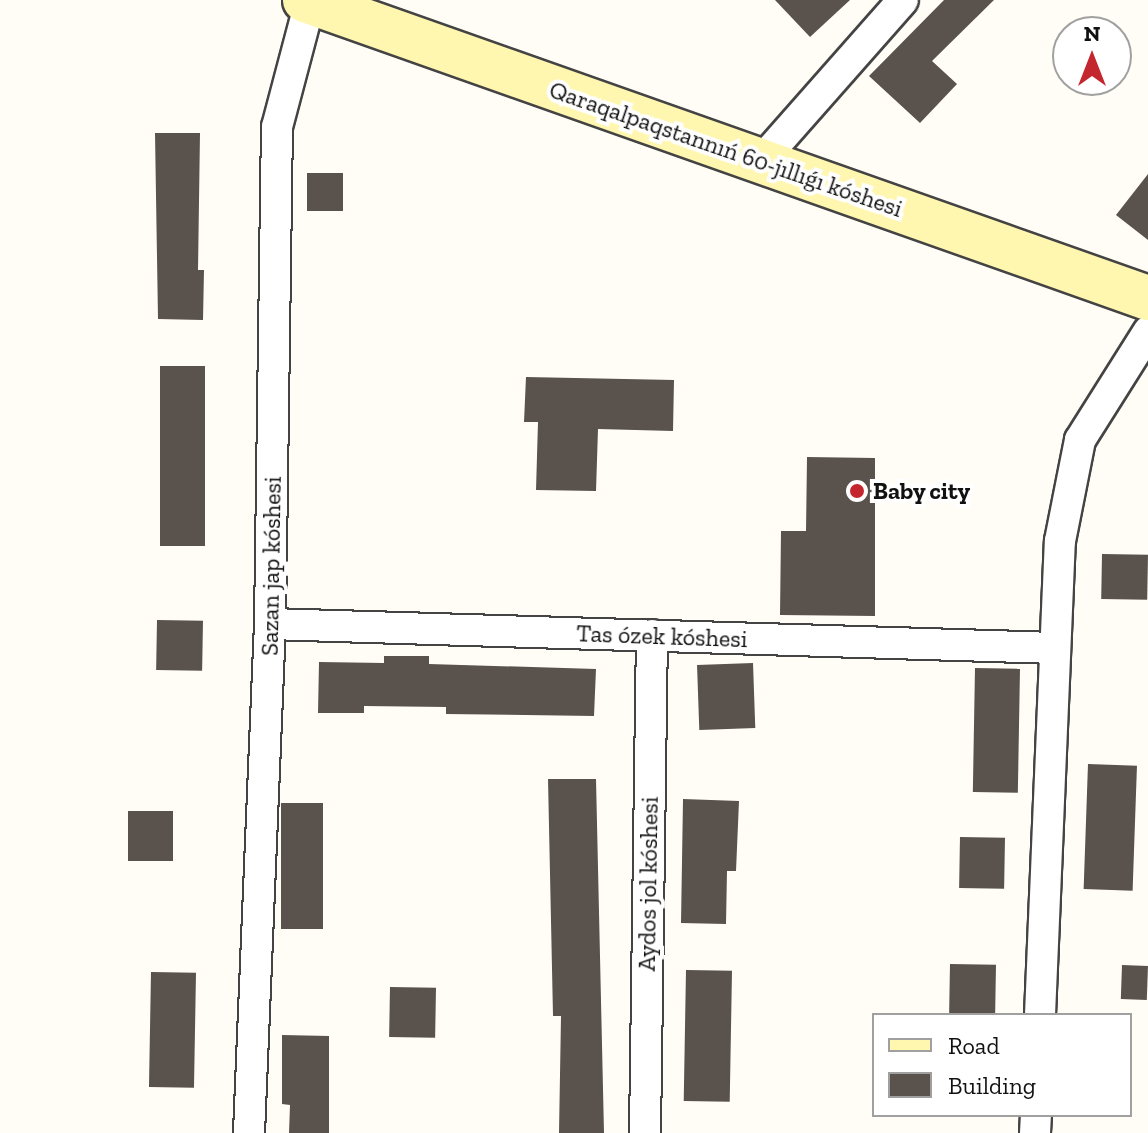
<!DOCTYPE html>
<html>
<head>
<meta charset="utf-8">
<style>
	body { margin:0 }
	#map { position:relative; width:1148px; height:1133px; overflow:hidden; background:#fffdf5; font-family:"Zilla Slab",serif }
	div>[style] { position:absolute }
	.building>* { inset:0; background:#5a524d; transform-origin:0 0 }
	.roads { filter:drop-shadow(2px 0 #444) drop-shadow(-2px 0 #444) drop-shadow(0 2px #444) drop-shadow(0 -2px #444) }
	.street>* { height:30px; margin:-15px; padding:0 15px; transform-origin:15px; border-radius:15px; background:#fff }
	.secondary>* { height:44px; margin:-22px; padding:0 22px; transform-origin:22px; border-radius:22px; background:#fff6b0 }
	.dots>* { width:22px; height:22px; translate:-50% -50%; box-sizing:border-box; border:4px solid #fff; border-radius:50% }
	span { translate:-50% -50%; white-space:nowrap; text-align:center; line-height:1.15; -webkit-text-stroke:8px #fff; paint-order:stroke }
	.street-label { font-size:24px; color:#111 }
	.poi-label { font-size:24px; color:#111; font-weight:700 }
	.left { translate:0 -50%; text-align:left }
	.legend { position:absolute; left:872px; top:1013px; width:260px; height:104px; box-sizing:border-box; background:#fff; border:2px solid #a0a0a0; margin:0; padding:10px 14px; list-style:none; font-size:24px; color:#111 }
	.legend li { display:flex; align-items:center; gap:16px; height:40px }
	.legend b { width:40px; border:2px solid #a0a0a0 }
	.north { position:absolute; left:1052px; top:16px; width:80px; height:80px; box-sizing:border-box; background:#fff; border:2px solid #a0a0a0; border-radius:50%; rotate:0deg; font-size:22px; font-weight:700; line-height:32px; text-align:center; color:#111 }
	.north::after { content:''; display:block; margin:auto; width:28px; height:36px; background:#c4262e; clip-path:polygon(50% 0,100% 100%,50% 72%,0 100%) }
</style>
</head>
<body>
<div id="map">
	<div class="building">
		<i style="clip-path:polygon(775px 0,850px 0,810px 37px)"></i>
		<i style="clip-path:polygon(944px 0,994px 0,932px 61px,957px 84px,920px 123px,869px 76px)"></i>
		<i style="clip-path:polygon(155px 133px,200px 133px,198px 270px,204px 270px,203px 320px,158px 319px)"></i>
		<i style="left:307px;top:173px;width:36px;height:38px"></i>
		<i style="clip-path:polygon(1148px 174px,1148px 240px,1116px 215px)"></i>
		<i style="left:160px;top:366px;width:45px;height:180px"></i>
		<i style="clip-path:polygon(526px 377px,674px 380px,673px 431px,598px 429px,596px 491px,536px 490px,538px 422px,524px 422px)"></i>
		<i style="clip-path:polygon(807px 457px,875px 458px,875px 616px,780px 615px,781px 531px,806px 531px)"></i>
		<i style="left:1102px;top:554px;width:46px;height:45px;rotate:1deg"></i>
		<i style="left:157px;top:620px;width:46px;height:50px;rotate:1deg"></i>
		<i style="clip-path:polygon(384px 656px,429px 656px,429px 664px,596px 669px,594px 716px,446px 714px,446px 707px,364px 706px,364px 713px,318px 713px,319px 662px,384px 663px)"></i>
		<i style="left:753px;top:663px;width:65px;height:56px;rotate:88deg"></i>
		<i style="left:975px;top:668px;width:45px;height:124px;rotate:1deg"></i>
		<i style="left:1088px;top:764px;width:49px;height:125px;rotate:2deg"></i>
		<i style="clip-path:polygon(548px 779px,596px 779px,604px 1133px,559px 1133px,561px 1016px,553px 1016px)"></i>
		<i style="clip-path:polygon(683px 799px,739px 801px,736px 871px,727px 871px,726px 924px,681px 923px)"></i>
		<i style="left:281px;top:803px;width:42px;height:126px"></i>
		<i style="left:128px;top:811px;width:45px;height:50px"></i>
		<i style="left:960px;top:837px;width:45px;height:51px;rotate:1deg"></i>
		<i style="left:950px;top:964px;width:46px;height:51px;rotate:1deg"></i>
		<i style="left:1122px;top:965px;width:26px;height:34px;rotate:2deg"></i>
		<i style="left:686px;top:970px;width:46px;height:131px;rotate:1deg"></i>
		<i style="left:151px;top:972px;width:45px;height:115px;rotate:1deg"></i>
		<i style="left:390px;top:987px;width:46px;height:50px;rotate:1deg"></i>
		<i style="clip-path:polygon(282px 1035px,329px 1036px,329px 1133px,289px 1133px,290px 1105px,282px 1104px)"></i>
	</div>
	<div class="roads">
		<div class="street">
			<i style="left:762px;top:160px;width:213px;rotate:-48.6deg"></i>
			<i style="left:270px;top:624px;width:785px;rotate:1.75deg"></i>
			<i style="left:1040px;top:1015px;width:474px;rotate:-87.6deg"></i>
			<i style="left:1060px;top:541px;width:103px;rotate:-78.8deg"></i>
			<i style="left:1080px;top:440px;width:128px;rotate:-57.8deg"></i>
			<i style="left:249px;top:1133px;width:509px;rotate:-87.64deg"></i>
			<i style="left:270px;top:624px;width:497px;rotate:-89.2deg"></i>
			<i style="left:277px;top:127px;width:129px;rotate:-75.2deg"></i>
			<i style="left:645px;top:1133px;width:498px;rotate:-89.2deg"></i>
			<i style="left:1035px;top:1133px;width:18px;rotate:-87deg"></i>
		</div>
		<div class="secondary">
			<i style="left:305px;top:0;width:894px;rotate:19.47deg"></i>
		</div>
	</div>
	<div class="dots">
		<i style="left:857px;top:491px;background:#c4262e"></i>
	</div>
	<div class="street-label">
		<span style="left:726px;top:149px;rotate:19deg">Qaraqalpaqstannıń 60-jıllıǵı kóshesi</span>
		<span style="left:271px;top:566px;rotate:-89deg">Sazan jap kóshesi</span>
		<span style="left:662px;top:636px;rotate:2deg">Tas ózek kóshesi</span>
		<span style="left:648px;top:884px;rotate:-89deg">Aydos jol kóshesi</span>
	</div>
	<div class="poi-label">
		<span class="left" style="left:873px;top:491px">Baby city</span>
	</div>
	<ul class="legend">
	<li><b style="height:10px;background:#fff6b0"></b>Road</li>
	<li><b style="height:22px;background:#5a524d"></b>Building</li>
	</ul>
	<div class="north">N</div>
</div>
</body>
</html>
